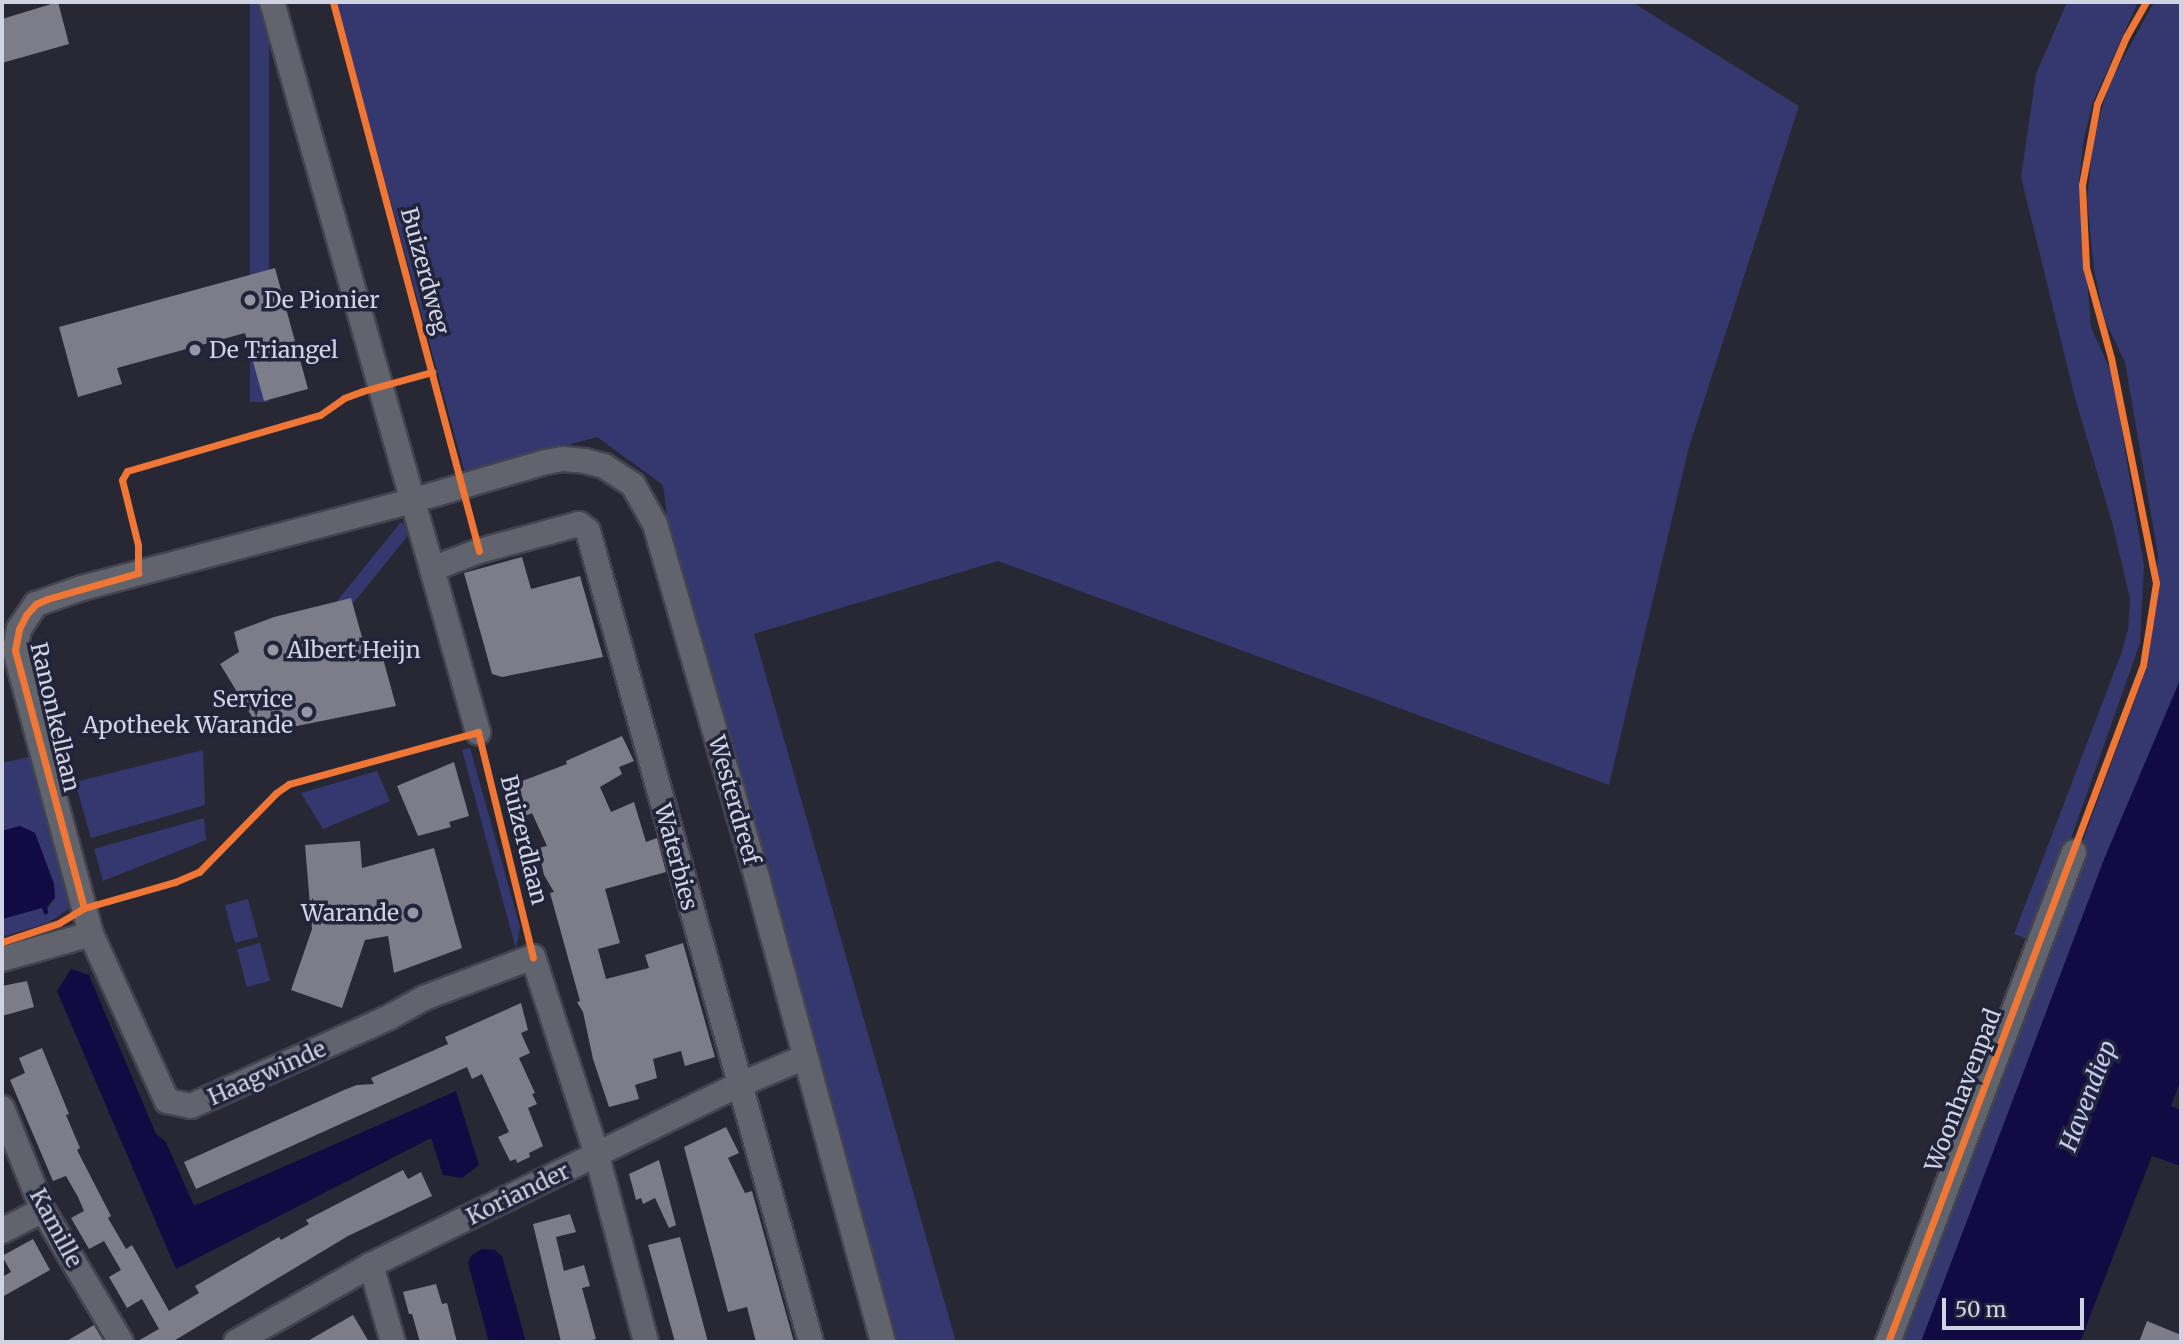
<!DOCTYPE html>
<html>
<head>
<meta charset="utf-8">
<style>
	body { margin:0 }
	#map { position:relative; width:2183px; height:1344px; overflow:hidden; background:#272834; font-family:Merriweather,serif }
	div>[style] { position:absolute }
	.green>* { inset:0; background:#34386e; transform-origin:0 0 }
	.water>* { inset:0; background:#110a43 }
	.building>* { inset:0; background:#7c7d88 }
	.roads { filter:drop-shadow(2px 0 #43444f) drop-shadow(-2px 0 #43444f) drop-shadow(0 2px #43444f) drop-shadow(0 -2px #43444f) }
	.minor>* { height:24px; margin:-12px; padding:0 12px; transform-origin:12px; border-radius:12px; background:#62646d }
	.cycleway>* { height:7px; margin:-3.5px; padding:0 3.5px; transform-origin:3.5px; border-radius:3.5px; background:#f07635 }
	.dots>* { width:19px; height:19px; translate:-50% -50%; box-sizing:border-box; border:4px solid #21243a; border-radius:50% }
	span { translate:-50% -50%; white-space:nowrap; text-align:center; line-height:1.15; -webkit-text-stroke:7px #21243a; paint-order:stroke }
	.street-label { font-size:23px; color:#d0d3e1 }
	.poi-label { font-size:23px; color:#d0d3e1 }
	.left { translate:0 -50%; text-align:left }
	.right { translate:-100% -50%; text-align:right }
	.water-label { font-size:24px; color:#c4cbf2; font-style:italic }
	.frame { position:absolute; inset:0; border:4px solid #d0d3e1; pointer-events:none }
	.scale { position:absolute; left:1942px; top:1298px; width:142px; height:32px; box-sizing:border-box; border:4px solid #d0d3e1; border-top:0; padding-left:9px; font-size:21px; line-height:24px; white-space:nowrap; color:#d0d3e1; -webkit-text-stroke:5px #21243a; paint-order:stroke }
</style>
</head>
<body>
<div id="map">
	<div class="green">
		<i style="left:250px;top:2px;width:19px;height:400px"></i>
		<i style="clip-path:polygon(336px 2px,1632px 2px,1799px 106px,1689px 447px,1609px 785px,998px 561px,754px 634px,956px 1342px,893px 1342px,670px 536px,663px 485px,597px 437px,465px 473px)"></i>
		<i style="clip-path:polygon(2067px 2px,2138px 2px,2093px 102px,2084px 138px,2079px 181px,2091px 327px,2113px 376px,2144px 566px,2140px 643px,2069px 844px,2029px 940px,2014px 934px,2121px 654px,2128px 630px,2130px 599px,2112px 522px,2075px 398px,2021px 177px,2036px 74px)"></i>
		<i style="clip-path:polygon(2154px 2px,2181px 2px,2181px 678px,2105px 857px,1921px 1342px,1898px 1342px,2147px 667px,2158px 555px,2125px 362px,2105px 321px,2094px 270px,2087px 200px,2093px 139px,2109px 84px)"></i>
		<i style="left:401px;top:522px;width:14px;height:191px;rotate:39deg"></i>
		<i style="clip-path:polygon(470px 748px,520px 927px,516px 949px,462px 750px)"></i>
		<i style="clip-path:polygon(203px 750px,205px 805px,91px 838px,75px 782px)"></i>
		<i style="clip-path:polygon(33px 756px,73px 906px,48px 923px,2px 937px,2px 919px,42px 908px,44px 914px,55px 898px,54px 884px,35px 833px,20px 826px,2px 831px,2px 763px)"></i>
		<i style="clip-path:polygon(377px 771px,390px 801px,323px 829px,301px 793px)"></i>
		<i style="clip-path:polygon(204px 818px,206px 840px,103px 881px,94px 849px)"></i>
		<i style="left:248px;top:899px;width:39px;height:24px;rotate:75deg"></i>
		<i style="left:260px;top:943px;width:39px;height:24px;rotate:75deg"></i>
	</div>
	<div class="water">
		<i style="clip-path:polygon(2181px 678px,2181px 1079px,2171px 1106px,2181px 1110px,2181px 1166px,2152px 1156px,2080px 1342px,1921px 1342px,2105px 857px)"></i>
		<i style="clip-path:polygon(20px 826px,35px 833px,54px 884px,55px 898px,47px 906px,48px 913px,45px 915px,42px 908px,2px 919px,2px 831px)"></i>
		<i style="clip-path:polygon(71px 969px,89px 975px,156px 1134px,166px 1142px,194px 1206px,456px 1091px,479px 1165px,462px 1178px,443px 1175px,431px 1138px,176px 1269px,57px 991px)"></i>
		<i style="clip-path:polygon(482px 1249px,495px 1250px,502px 1256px,526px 1342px,489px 1342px,468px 1263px,471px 1256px)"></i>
	</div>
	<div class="building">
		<i style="clip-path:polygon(58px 2px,69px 44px,2px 63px,2px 19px)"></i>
		<i style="clip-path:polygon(275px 268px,308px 389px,264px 401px,245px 333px,117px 368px,122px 384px,78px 397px,59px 327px)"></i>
		<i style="clip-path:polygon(522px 557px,531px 589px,580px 576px,603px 657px,502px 677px,492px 674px,464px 573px)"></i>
		<i style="clip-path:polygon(351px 598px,367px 655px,381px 651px,396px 706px,262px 733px,220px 664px,239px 652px,234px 632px,274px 617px)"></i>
		<i style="clip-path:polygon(622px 736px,634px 761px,619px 767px,622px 774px,600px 787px,611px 812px,634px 802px,646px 842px,657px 838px,666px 872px,605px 889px,620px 943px,598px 949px,606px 979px,649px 968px,645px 955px,683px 943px,715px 1057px,685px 1066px,681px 1051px,653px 1059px,657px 1078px,635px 1085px,639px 1099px,609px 1107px,593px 1059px,583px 1012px,577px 1002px,580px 1001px,550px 893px,554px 892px,544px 875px,538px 848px,547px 846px,532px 813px,523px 817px,509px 786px,567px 764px,566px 761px)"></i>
		<i style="clip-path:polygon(454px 762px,469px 816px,449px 822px,451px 827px,418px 836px,397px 786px)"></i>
		<i style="clip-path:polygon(360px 841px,362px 868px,434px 848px,462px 948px,394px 973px,388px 936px,365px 940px,342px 1008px,291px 990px,312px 929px,305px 845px)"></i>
		<i style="clip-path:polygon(27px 981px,34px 1007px,2px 1016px,2px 986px)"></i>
		<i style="clip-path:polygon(521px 1003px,528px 1030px,521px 1033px,530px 1053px,519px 1058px,535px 1093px,532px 1094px,537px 1104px,528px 1108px,543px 1146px,529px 1153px,530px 1157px,517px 1163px,516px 1159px,510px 1161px,498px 1137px,509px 1132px,482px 1074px,472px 1079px,467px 1067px,196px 1189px,184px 1162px,344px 1090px,357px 1085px,374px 1084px,371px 1078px,448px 1044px,445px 1037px)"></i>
		<i style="clip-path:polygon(42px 1048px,69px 1114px,66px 1115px,80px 1148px,77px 1150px,111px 1216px,108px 1218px,126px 1249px,132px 1245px,169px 1311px,199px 1293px,195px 1286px,279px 1237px,281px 1240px,309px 1224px,306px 1220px,403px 1170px,408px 1179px,421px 1172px,432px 1196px,348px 1236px,172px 1342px,136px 1342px,159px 1329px,142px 1299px,127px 1308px,109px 1277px,121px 1270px,104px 1241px,89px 1249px,71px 1218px,84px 1211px,78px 1197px,66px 1176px,53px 1181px,10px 1080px,25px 1073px,19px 1058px)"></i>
		<i style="clip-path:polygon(726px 1127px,739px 1153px,728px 1158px,745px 1193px,752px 1191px,794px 1342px,756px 1342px,747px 1307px,728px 1312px,684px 1147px)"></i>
		<i style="clip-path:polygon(659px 1160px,676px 1225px,669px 1228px,655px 1198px,643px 1204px,641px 1198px,636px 1200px,629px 1174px)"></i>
		<i style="clip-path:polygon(570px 1214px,576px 1232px,556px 1237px,564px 1271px,584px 1265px,590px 1286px,582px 1288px,596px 1339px,584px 1342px,561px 1342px,533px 1224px)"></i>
		<i style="clip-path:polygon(680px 1237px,708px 1342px,675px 1342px,653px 1263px,648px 1245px)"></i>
		<i style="clip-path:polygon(33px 1239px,50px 1270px,2px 1297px,2px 1277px,11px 1272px,2px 1256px)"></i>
		<i style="clip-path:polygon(436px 1284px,442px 1304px,447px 1303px,457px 1342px,420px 1342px,412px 1314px,409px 1314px,403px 1292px)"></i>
		<i style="clip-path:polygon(353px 1315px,369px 1342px,306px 1342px,339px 1323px)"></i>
		<i style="clip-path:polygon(2147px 1321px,2181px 1335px,2181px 1342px,2139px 1342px)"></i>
		<i style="clip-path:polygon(94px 1325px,104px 1342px,65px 1342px)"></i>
	</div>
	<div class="roads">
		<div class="minor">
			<i style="left:272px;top:2px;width:759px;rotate:74.24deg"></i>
			<i style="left:432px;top:569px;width:50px;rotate:-21deg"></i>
			<i style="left:479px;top:551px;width:104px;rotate:-15.1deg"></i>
			<i style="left:579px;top:524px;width:11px;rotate:38deg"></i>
			<i style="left:588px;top:531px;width:841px;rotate:74.63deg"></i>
			<i style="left:2px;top:959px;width:92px;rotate:-15.7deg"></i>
			<i style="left:2px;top:1108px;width:110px;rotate:68.1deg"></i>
			<i style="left:43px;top:1210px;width:153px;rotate:59.4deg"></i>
			<i style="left:2px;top:1231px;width:46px;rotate:-27.1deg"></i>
			<i style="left:371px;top:1265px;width:80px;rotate:74.1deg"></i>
			<i style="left:236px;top:1342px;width:155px;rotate:-29.7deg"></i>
			<i style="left:371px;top:1265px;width:410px;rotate:-26.1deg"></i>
			<i style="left:739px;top:1085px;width:72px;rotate:-23deg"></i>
			<i style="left:646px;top:1342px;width:193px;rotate:-104.7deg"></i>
			<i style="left:597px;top:1155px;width:208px;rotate:-107.9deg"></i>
			<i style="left:533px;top:957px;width:116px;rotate:159.4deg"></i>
			<i style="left:424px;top:998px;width:39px;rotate:151deg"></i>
			<i style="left:390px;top:1017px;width:218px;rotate:155.9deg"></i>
			<i style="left:191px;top:1106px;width:25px;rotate:-168deg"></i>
			<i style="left:167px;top:1101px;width:183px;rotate:-114.5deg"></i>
			<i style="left:91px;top:934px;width:294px;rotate:-105deg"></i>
			<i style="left:15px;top:650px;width:21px;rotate:-79deg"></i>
			<i style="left:19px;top:629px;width:30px;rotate:-56deg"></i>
			<i style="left:36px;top:604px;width:49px;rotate:-19.2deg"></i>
			<i style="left:82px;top:588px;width:344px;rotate:-14.8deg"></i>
			<i style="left:415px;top:500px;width:136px;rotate:-16.2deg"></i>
			<i style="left:546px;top:462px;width:17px;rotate:-10deg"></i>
			<i style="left:563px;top:459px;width:22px;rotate:5deg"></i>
			<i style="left:585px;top:461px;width:20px;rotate:15deg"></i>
			<i style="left:604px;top:466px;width:35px;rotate:33deg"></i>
			<i style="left:633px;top:485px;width:45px;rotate:60.6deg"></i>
			<i style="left:655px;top:524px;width:368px;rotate:73.9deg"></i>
			<i style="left:757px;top:878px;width:481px;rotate:74.8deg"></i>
			<i style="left:1888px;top:1342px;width:524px;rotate:-69.21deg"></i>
		</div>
	</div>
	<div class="cycleway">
		<i style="left:333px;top:2px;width:568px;rotate:75.11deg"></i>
		<i style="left:84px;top:908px;width:267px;rotate:-105deg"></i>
		<i style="left:15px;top:650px;width:21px;rotate:-79deg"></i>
		<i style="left:19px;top:629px;width:16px;rotate:-63deg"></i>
		<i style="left:26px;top:615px;width:15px;rotate:-48deg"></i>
		<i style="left:36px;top:604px;width:12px;rotate:-24deg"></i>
		<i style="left:47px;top:599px;width:95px;rotate:-15.9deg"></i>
		<i style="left:138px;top:573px;width:28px;rotate:-90deg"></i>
		<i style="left:138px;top:545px;width:67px;rotate:-103.8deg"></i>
		<i style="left:122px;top:480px;width:10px;rotate:-61deg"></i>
		<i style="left:127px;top:471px;width:201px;rotate:-16.2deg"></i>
		<i style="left:320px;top:415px;width:29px;rotate:-35deg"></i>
		<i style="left:344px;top:398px;width:20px;rotate:-20deg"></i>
		<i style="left:363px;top:391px;width:72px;rotate:-15.4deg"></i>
		<i style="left:2px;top:942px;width:60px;rotate:-18.4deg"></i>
		<i style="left:59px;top:923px;width:29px;rotate:-31deg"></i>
		<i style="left:84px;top:908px;width:95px;rotate:-15.9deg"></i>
		<i style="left:175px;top:882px;width:26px;rotate:-23deg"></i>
		<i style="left:199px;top:872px;width:110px;rotate:-45.7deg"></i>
		<i style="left:276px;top:793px;width:16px;rotate:-35deg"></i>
		<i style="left:289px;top:784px;width:196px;rotate:-15.4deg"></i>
		<i style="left:478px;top:732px;width:232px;rotate:76.3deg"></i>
		<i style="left:1888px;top:1342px;width:723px;rotate:-69.36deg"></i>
		<i style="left:2143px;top:665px;width:83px;rotate:-81deg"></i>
		<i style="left:2156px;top:583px;width:229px;rotate:-101.3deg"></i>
		<i style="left:2111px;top:358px;width:94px;rotate:-105.4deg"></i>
		<i style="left:2086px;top:267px;width:82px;rotate:-92.8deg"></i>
		<i style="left:2082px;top:185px;width:82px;rotate:-79.5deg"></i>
		<i style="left:2097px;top:104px;width:73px;rotate:-66.6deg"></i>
		<i style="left:2126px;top:37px;width:40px;rotate:-60.3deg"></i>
	</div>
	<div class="dots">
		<i style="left:250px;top:300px;background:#9597a4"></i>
		<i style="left:195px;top:350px;background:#9597a4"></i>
		<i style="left:273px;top:650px;background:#9597a4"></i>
		<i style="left:307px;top:712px;background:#9597a4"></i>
		<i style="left:413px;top:913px;background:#9597a4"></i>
	</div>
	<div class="street-label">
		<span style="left:425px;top:271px;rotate:75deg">Buizerdweg</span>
		<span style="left:55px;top:717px;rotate:77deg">Ranonkellaan</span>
		<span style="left:734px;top:800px;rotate:74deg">Westerdreef</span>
		<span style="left:524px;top:840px;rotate:76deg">Buizerdlaan</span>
		<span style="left:676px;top:857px;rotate:75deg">Waterbies</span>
		<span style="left:267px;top:1073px;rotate:-24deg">Haagwinde</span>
		<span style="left:1963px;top:1090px;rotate:-69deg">Woonhavenpad</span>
		<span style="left:518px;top:1194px;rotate:-26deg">Koriander</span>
		<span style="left:56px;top:1228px;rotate:62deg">Kamille</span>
	</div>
	<div class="poi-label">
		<span class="left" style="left:264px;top:300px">De Pionier</span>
		<span class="left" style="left:209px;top:350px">De Triangel</span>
		<span class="left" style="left:287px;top:650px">Albert Heijn</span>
		<span class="right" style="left:293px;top:712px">Service<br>Apotheek Warande</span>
		<span class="right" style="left:399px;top:913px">Warande</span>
	</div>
	<div class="water-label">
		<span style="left:2088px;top:1096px;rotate:-69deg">Havendiep</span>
	</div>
	<div class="frame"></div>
	<div class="scale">50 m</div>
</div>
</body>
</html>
